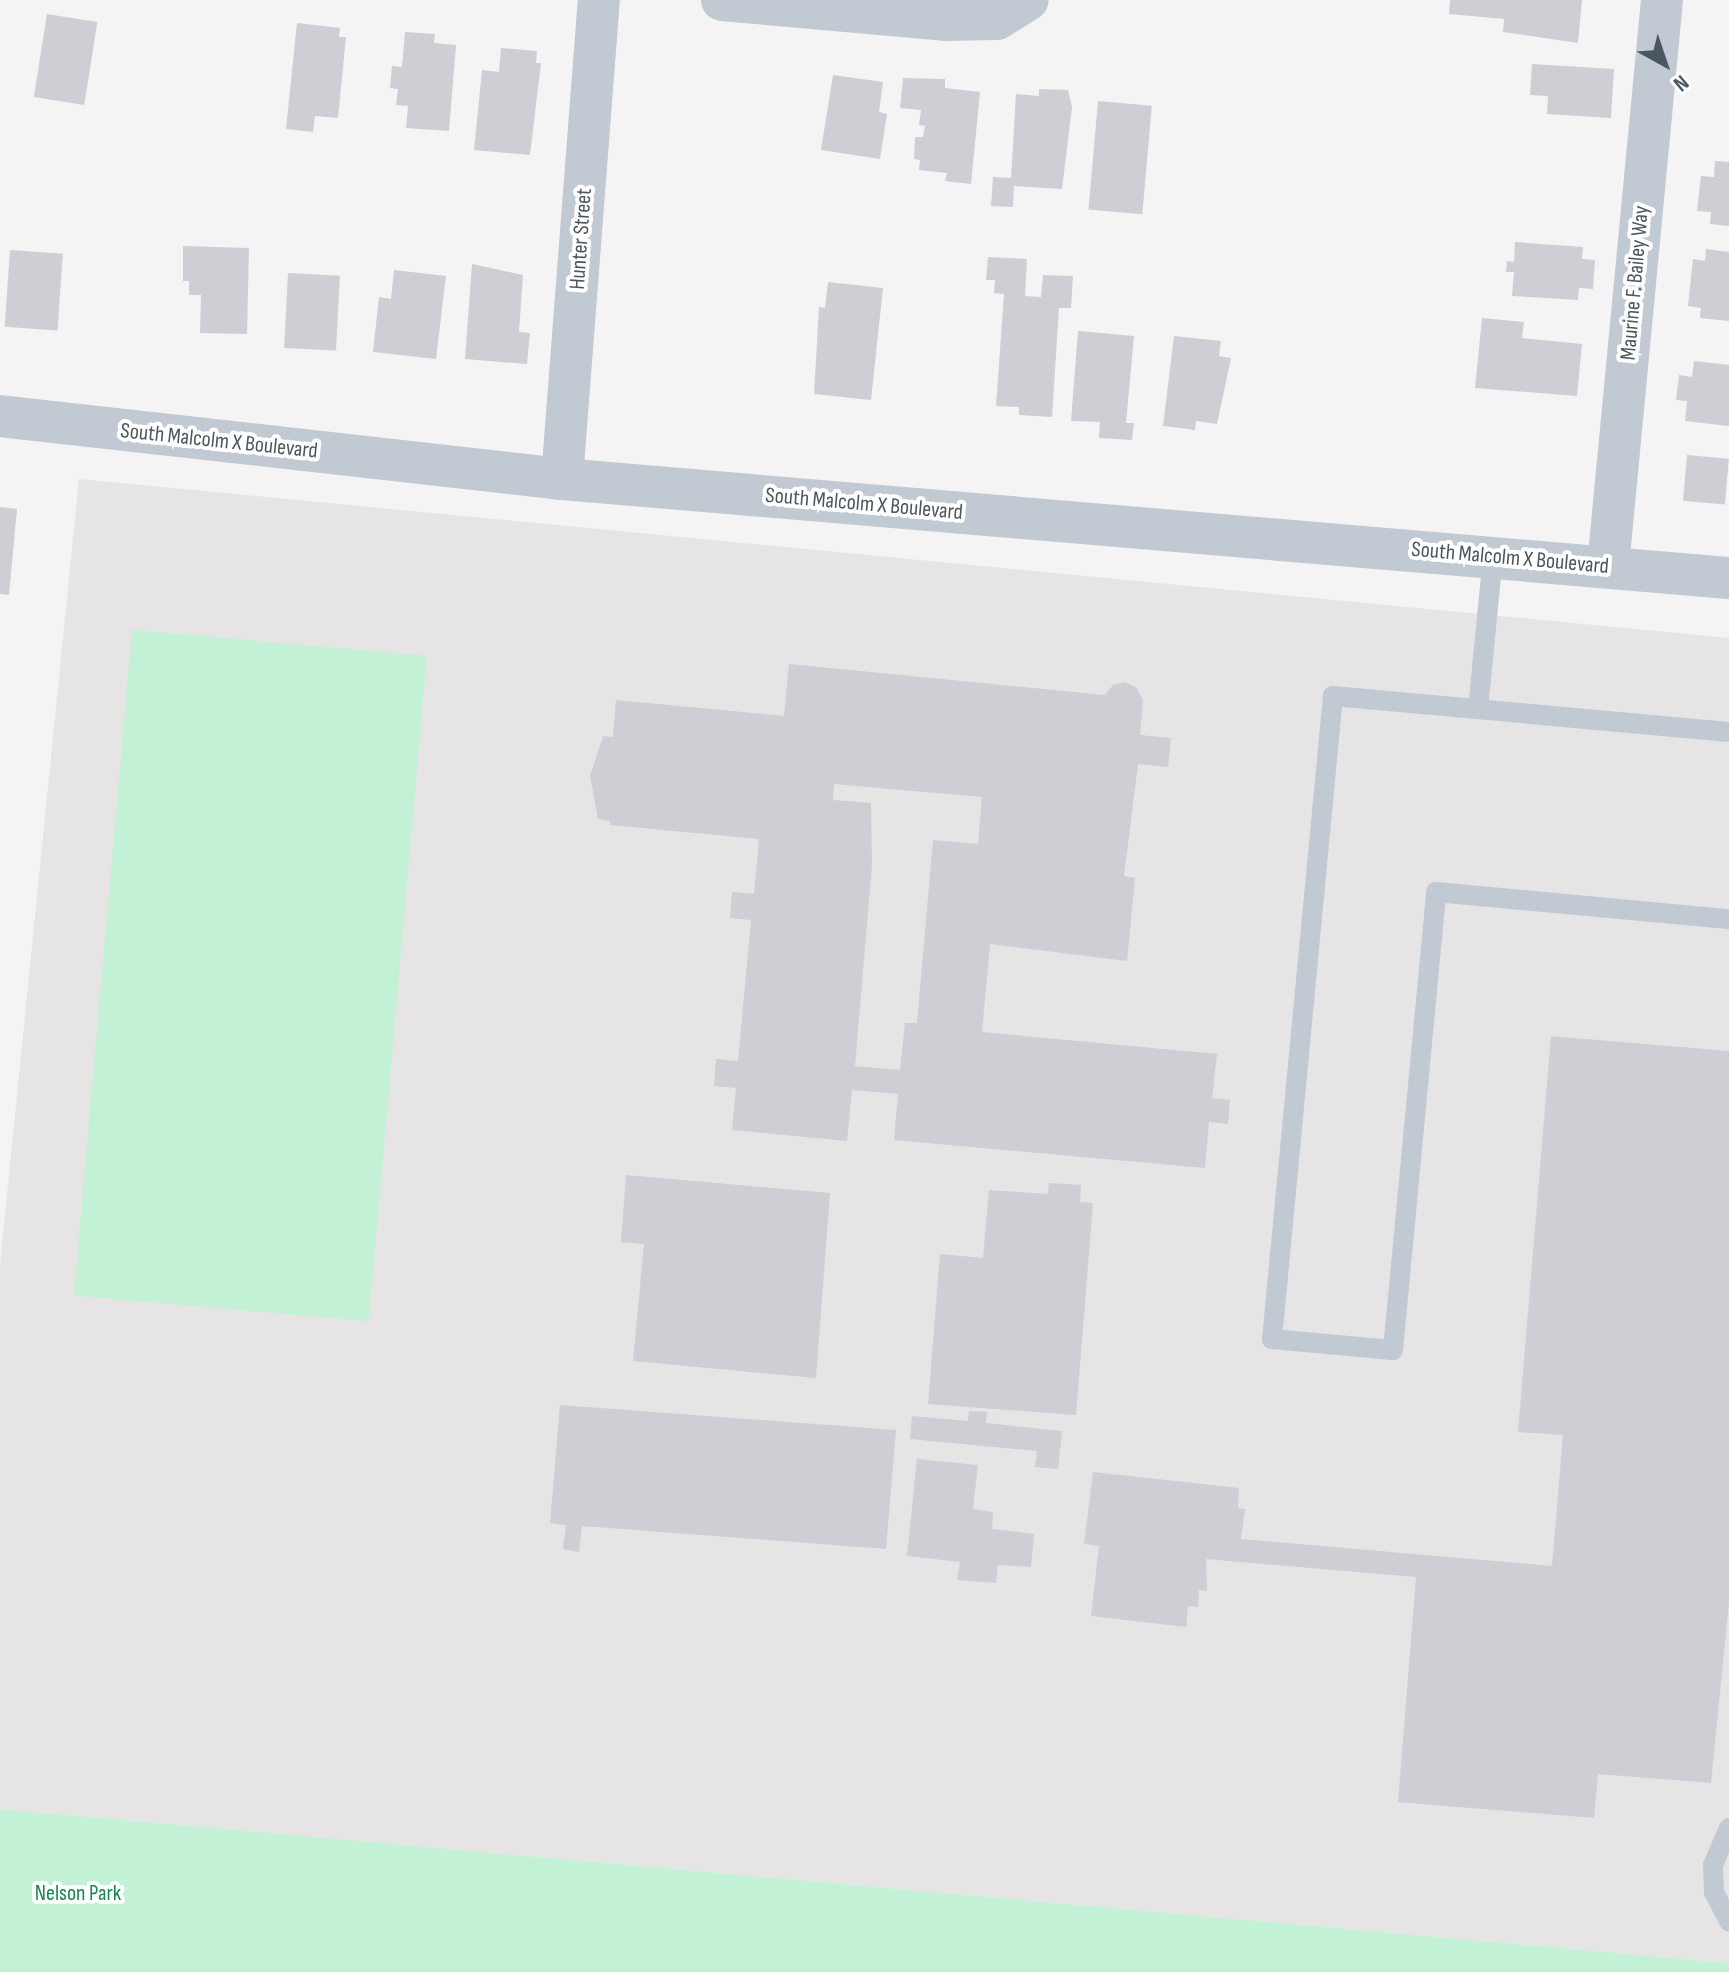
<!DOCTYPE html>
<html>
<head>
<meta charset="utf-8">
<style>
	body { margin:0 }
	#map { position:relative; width:1729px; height:1972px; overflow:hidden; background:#f5f3f3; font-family:"Sofia Sans Condensed",sans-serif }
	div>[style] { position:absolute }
	.education>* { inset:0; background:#e6e4e5 }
	.green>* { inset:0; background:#c3f1d5; transform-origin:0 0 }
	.building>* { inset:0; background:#cdcfd5; transform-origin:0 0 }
	.service>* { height:20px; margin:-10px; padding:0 10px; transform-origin:10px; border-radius:10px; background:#c1cad2 }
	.minor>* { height:42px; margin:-21px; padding:0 21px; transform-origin:21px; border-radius:21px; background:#c1cad2 }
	span { translate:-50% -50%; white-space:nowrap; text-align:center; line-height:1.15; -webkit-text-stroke:8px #fff; paint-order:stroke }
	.street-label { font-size:22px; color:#4a5661 }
	.park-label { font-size:22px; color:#17864f }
	.north { position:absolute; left:1625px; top:24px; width:80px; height:80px; -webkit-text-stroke:6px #fff; paint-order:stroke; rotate:140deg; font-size:22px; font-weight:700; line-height:32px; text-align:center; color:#4a5661 }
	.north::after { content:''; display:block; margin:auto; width:28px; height:36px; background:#4a5661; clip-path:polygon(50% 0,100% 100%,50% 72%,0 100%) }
</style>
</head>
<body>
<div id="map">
	<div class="education">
		<i style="clip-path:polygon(79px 479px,1729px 638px,1729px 1963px,0 1809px,0 1265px)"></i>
	</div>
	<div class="green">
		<i style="left:132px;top:630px;width:296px;height:668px;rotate:5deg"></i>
		<i style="clip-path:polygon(0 1809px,1729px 1963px,1729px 1972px,0 1972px)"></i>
	</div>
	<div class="building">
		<i style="clip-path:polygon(1450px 0,1582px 0,1578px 43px,1503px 32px,1504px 19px,1449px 14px)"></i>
		<i style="left:47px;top:14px;width:51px;height:84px;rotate:9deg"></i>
		<i style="clip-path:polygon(297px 23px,340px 28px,339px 37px,346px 37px,338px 118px,315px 116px,313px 132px,286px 129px)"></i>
		<i style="clip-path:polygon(405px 32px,435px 34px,434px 43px,456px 45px,449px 131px,406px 128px,408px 106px,396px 105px,398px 89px,390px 88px,392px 66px,402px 67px)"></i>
		<i style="clip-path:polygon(501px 48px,537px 51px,536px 63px,541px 63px,530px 155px,474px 150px,482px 70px,499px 72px)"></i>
		<i style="clip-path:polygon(1532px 64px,1614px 69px,1611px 118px,1547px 114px,1548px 96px,1530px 95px)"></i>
		<i style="clip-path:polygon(833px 75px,883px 82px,879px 112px,887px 114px,880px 159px,821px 150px)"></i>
		<i style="clip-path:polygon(903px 78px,945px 79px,945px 88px,980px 92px,971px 184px,945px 181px,947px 173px,919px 170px,920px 160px,914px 159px,915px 137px,923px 137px,925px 126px,919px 125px,921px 110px,900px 108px)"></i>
		<i style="clip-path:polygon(1039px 89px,1068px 90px,1072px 107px,1062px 189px,1014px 186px,1013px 207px,991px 206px,993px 177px,1011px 178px,1016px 94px,1039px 96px)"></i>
		<i style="left:1098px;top:101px;width:54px;height:109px;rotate:5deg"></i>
		<i style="clip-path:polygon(1715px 161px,1729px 162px,1729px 226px,1710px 224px,1711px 212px,1697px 211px,1701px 176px,1714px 177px)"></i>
		<i style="clip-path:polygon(1515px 242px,1583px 247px,1582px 259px,1595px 260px,1593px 289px,1579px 288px,1578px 300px,1512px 296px,1514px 272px,1506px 272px,1507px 261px,1514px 262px)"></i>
		<i style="clip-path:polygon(183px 246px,249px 248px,247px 334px,200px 333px,201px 295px,189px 295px,189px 281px,183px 281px)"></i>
		<i style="clip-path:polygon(1706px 249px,1729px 252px,1729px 321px,1700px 318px,1701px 308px,1688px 306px,1693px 259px,1705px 261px)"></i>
		<i style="left:10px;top:250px;width:53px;height:77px;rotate:4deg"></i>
		<i style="clip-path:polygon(988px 257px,1027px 259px,1025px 296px,1041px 297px,1043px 275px,1073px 276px,1071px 308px,1059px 308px,1052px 417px,1019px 415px,1019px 407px,996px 406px,1004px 294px,994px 293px,995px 280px,986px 280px)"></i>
		<i style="clip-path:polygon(472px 264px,523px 275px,519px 332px,530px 333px,527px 364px,465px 359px)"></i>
		<i style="clip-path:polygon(394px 270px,446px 276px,436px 359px,373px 352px,379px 297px,391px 299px)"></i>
		<i style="left:288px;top:273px;width:52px;height:75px;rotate:3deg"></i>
		<i style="clip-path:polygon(828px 282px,883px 288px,871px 400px,814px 394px,819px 307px,825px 308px)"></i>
		<i style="clip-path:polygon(1482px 318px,1524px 322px,1522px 338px,1582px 344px,1577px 396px,1475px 388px)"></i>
		<i style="clip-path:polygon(1078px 331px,1134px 336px,1126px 423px,1134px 423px,1132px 440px,1099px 438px,1100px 422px,1071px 421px)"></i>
		<i style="clip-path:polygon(1174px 336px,1221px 341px,1219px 356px,1231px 358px,1217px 424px,1196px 421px,1195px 430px,1163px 426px)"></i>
		<i style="clip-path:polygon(1694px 361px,1729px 365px,1729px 426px,1685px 421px,1687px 401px,1676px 400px,1679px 375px,1692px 377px)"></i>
		<i style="left:1687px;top:455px;width:42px;height:46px;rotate:5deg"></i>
		<i style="clip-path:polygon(0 507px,17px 509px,9px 595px,0 594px)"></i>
		<i style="clip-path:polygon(evenodd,789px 664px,1105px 695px,1113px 685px,1125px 682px,1137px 688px,1143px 700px,1140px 735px,1171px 738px,1168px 767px,1138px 764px,1124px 876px,1135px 878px,1127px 961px,990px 944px,982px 1032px,1217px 1054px,1212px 1098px,1230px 1100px,1228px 1124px,1209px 1122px,1205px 1168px,894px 1140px,898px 1094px,852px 1090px,847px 1141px,732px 1130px,736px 1088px,714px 1086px,716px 1059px,738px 1061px,751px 920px,730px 918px,732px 892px,754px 894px,759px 839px,610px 825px,610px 821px,598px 819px,590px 776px,603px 736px,613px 737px,616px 700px,784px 716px,789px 664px,834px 784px,982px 797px,978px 844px,933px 840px,917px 1023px,905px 1023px,900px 1070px,855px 1066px,872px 865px,871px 803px,833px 800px,834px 784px)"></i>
		<i style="clip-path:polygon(1551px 1036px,1729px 1051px,1729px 1603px,1711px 1783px,1598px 1774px,1594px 1818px,1398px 1802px,1416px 1577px,1206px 1559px,1207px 1591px,1199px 1590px,1198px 1607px,1188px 1606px,1186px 1627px,1091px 1616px,1099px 1546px,1084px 1544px,1093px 1472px,1239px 1488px,1238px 1508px,1245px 1509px,1241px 1539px,1552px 1566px,1563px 1435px,1518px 1432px)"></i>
		<i style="clip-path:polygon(626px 1175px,830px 1193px,816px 1378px,633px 1361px,644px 1244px,621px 1242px)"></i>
		<i style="clip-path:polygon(1049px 1183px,1081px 1185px,1080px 1202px,1093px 1203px,1076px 1415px,928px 1404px,940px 1254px,983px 1258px,989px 1190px,1048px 1194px)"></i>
		<i style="clip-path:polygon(560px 1405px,896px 1430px,886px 1549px,582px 1526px,579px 1552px,563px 1549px,566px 1525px,550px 1523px)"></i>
		<i style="clip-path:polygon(969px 1411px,987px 1412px,986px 1423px,1062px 1431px,1058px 1469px,1035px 1467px,1037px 1451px,910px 1439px,912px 1416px,968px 1421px)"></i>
		<i style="clip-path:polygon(917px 1459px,978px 1465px,973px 1509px,993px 1512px,992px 1529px,1034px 1534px,1031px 1567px,998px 1565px,996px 1583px,957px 1580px,960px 1562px,907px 1556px)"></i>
	</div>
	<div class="service">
		<i style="left:1478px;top:709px;width:155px;rotate:-84.4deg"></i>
		<i style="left:1729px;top:732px;width:398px;rotate:-174.8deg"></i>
		<i style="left:1333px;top:696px;width:646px;rotate:95.42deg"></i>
		<i style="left:1272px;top:1339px;width:121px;rotate:5.2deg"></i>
		<i style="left:1393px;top:1350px;width:460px;rotate:-84.6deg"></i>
		<i style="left:1436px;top:892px;width:294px;rotate:5.3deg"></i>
		<i style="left:1729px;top:1828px;width:40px;rotate:113.4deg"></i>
		<i style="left:1713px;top:1865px;width:27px;rotate:88deg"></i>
		<i style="left:1714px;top:1892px;width:33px;rotate:63deg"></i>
	</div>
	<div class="minor">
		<i style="left:722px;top:0;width:224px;rotate:5.1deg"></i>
		<i style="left:945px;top:20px;width:52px;rotate:-1.1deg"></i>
		<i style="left:997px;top:19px;width:36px;rotate:-32deg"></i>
		<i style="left:0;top:416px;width:566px;rotate:6.4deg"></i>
		<i style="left:562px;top:479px;width:1171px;rotate:4.85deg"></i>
		<i style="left:562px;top:479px;width:480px;rotate:-85.6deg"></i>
		<i style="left:1608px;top:566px;width:569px;rotate:-84.55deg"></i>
	</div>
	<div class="street-label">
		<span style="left:581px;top:239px;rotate:-86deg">Hunter Street</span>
		<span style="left:1635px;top:283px;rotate:-85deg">Maurine F. Bailey Way</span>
		<span style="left:219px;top:441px;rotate:6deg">South Malcolm X Boulevard</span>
		<span style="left:864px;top:504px;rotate:5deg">South Malcolm X Boulevard</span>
		<span style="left:1510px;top:558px;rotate:5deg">South Malcolm X Boulevard</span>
	</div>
	<div class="park-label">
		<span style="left:78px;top:1894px">Nelson Park</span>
	</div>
	<div class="north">N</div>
</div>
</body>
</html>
